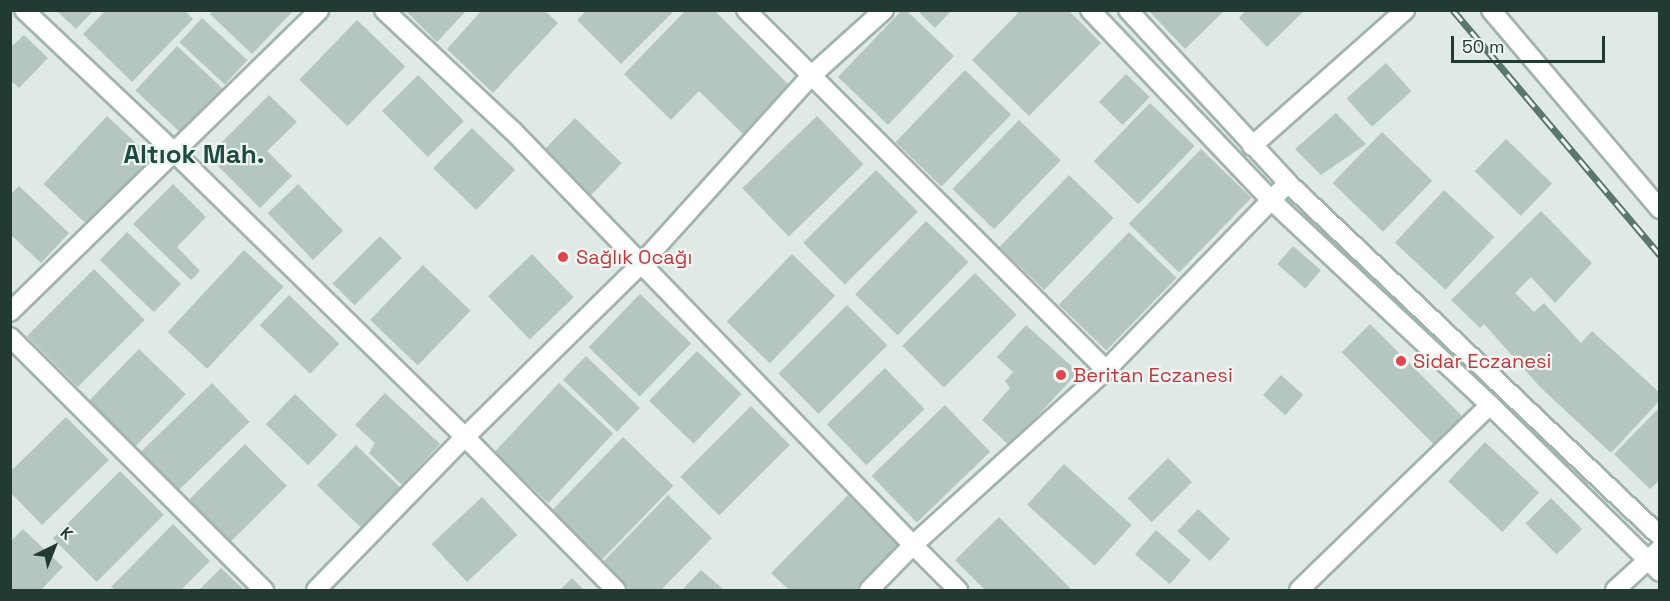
<!DOCTYPE html>
<html>
<head>
<meta charset="utf-8">
<style>
	body { margin:0 }
	#map { position:relative; width:1670px; height:601px; overflow:hidden; background:#dfeae6; font-family:"Space Grotesk",sans-serif }
	div>[style] { position:absolute }
	.building>* { inset:0; background:#b5c5bf; transform-origin:0 0 }
	.roads { filter:drop-shadow(2px 0 #a2b2ad) drop-shadow(-2px 0 #a2b2ad) drop-shadow(0 2px #a2b2ad) drop-shadow(0 -2px #a2b2ad) }
	.street>* { height:18px; margin:-9px; padding:0 9px; transform-origin:9px; border-radius:9px; background:#fff }
	.secondary>* { height:18px; margin:-9px; padding:0 9px; transform-origin:9px; border-radius:9px; background:#fff }
	.rail>* { height:7px; margin-top:-3.5px; transform-origin:0; background:repeating-linear-gradient(90deg,#f0f7f3 0 14px,#5b766f 0 28px); box-sizing:border-box; border-block:2px solid #5b766f }
	.dots>* { width:16px; height:16px; translate:-50% -50%; box-sizing:border-box; border:3px solid #f0f7f3; border-radius:50% }
	span { translate:-50% -50%; white-space:nowrap; text-align:center; line-height:1.15; -webkit-text-stroke:4.5px #f0f7f3; paint-order:stroke }
	.health-label { font-size:20px; color:#be3a42 }
	.left { translate:0 -50%; text-align:left }
	.district-label { font-size:26px; color:#1d4b41; font-weight:700 }
	.frame { position:absolute; inset:0; border:12px solid #213a33; pointer-events:none }
	.north { position:absolute; left:24px; top:517px; width:60px; height:60px; -webkit-text-stroke:4px #f0f7f3; paint-order:stroke; rotate:43deg; font-size:16px; font-weight:700; line-height:24px; text-align:center; color:#213a33 }
	.north::after { content:''; display:block; margin:auto; width:21px; height:27px; background:#213a33; clip-path:polygon(50% 0,100% 100%,50% 72%,0 100%) }
	.scale { position:absolute; left:1451px; top:36px; width:154px; height:27px; box-sizing:border-box; border:3px solid #213a33; border-top:0; padding-left:8px; font-size:18px; line-height:21px; white-space:nowrap; color:#213a33; -webkit-text-stroke:4px #f0f7f3; paint-order:stroke }
</style>
</head>
<body>
<div id="map">
	<div class="building">
		<i style="clip-path:polygon(56px 10px,94px 10px,76px 29px)"></i>
		<i style="clip-path:polygon(106px 10px,184px 10px,193px 19px,132px 82px,83px 34px)"></i>
		<i style="clip-path:polygon(214px 10px,294px 10px,252px 54px,210px 14px)"></i>
		<i style="clip-path:polygon(405px 10px,467px 10px,437px 42px)"></i>
		<i style="clip-path:polygon(482px 10px,544px 10px,558px 23px,493px 93px,447px 49px)"></i>
		<i style="clip-path:polygon(587px 10px,675px 10px,621px 64px,577px 20px)"></i>
		<i style="clip-path:polygon(686px 10px,714px 10px,790px 86px,743px 134px,699px 91px,671px 120px,624px 74px)"></i>
		<i style="clip-path:polygon(902px 10px,906px 10px,954px 56px,888px 125px,838px 77px)"></i>
		<i style="clip-path:polygon(917px 10px,952px 10px,935px 28px)"></i>
		<i style="clip-path:polygon(1021px 10px,1068px 10px,1101px 43px,1029px 116px,972px 60px)"></i>
		<i style="clip-path:polygon(1148px 10px,1225px 10px,1185px 49px)"></i>
		<i style="clip-path:polygon(1246px 10px,1305px 10px,1267px 47px,1239px 18px)"></i>
		<i style="left:202px;top:18px;width:62px;height:33px;rotate:43deg"></i>
		<i style="left:357px;top:20px;width:67px;height:83px;rotate:44deg"></i>
		<i style="clip-path:polygon(24px 35px,48px 58px,19px 88px,10px 80px,10px 48px)"></i>
		<i style="left:177px;top:46px;width:63px;height:61px;rotate:43deg"></i>
		<i style="left:1386px;top:63px;width:38px;height:53px;rotate:48deg"></i>
		<i style="left:965px;top:70px;width:64px;height:100px;rotate:44deg"></i>
		<i style="left:1126px;top:74px;width:33px;height:39px;rotate:44deg"></i>
		<i style="left:418px;top:75px;width:65px;height:51px;rotate:45deg"></i>
		<i style="clip-path:polygon(269px 95px,297px 122px,267px 151px,292px 176px,260px 208px,208px 156px)"></i>
		<i style="left:1150px;top:103px;width:62px;height:81px;rotate:44deg"></i>
		<i style="clip-path:polygon(1336px 113px,1366px 144px,1321px 175px,1295px 149px)"></i>
		<i style="left:107px;top:116px;width:63px;height:93px;rotate:43deg"></i>
		<i style="left:817px;top:116px;width:67px;height:104px;rotate:46deg"></i>
		<i style="left:575px;top:118px;width:65px;height:47px;rotate:44deg"></i>
		<i style="left:1019px;top:120px;width:58px;height:96px;rotate:44deg"></i>
		<i style="left:472px;top:128px;width:60px;height:56px;rotate:44deg"></i>
		<i style="left:1382px;top:132px;width:70px;height:71px;rotate:44deg"></i>
		<i style="left:1506px;top:139px;width:64px;height:45px;rotate:44deg"></i>
		<i style="left:1201px;top:149px;width:70px;height:104px;rotate:44deg"></i>
		<i style="left:876px;top:170px;width:59px;height:103px;rotate:45deg"></i>
		<i style="left:1069px;top:175px;width:62px;height:100px;rotate:44deg"></i>
		<i style="clip-path:polygon(173px 184px,206px 217px,177px 247px,200px 271px,191px 280px,133px 224px)"></i>
		<i style="left:298px;top:184px;width:65px;height:42px;rotate:46deg"></i>
		<i style="clip-path:polygon(19px 186px,69px 233px,41px 263px,10px 234px,10px 195px)"></i>
		<i style="left:1444px;top:190px;width:69px;height:72px;rotate:43deg"></i>
		<i style="clip-path:polygon(1541px 211px,1592px 263px,1555px 303px,1531px 277px,1515px 293px,1534px 312px,1544px 303px,1581px 343px,1592px 331px,1660px 393px,1660px 400px,1611px 453px,1540px 387px,1484px 324px,1480px 328px,1451px 300px)"></i>
		<i style="left:926px;top:221px;width:59px;height:102px;rotate:44deg"></i>
		<i style="left:127px;top:232px;width:75px;height:39px;rotate:44deg"></i>
		<i style="left:1129px;top:232px;width:66px;height:101px;rotate:44deg"></i>
		<i style="left:380px;top:236px;width:31px;height:67px;rotate:45deg"></i>
		<i style="left:1293px;top:246px;width:37px;height:24px;rotate:41deg"></i>
		<i style="left:244px;top:250px;width:54px;height:112px;rotate:43deg"></i>
		<i style="left:532px;top:254px;width:60px;height:61px;rotate:46deg"></i>
		<i style="left:792px;top:254px;width:60px;height:94px;rotate:44deg"></i>
		<i style="left:423px;top:265px;width:66px;height:76px;rotate:44deg"></i>
		<i style="left:94px;top:269px;width:72px;height:95px;rotate:45deg"></i>
		<i style="left:975px;top:273px;width:59px;height:103px;rotate:45deg"></i>
		<i style="left:640px;top:294px;width:71px;height:74px;rotate:44deg"></i>
		<i style="left:289px;top:295px;width:70px;height:42px;rotate:44deg"></i>
		<i style="left:847px;top:305px;width:57px;height:97px;rotate:45deg"></i>
		<i style="left:1370px;top:324px;width:134px;height:40px;rotate:45deg"></i>
		<i style="clip-path:polygon(1026px 325px,1078px 372px,1010px 446px,982px 420px,1010px 388px,1005px 381px,1013px 372px,997px 357px)"></i>
		<i style="left:139px;top:349px;width:65px;height:73px;rotate:44deg"></i>
		<i style="left:697px;top:351px;width:62px;height:69px;rotate:44deg"></i>
		<i style="left:586px;top:356px;width:75px;height:33px;rotate:44deg"></i>
		<i style="left:885px;top:368px;width:57px;height:81px;rotate:46deg"></i>
		<i style="left:1281px;top:375px;width:30px;height:27px;rotate:42deg"></i>
		<i style="left:212px;top:383px;width:54px;height:100px;rotate:46deg"></i>
		<i style="left:559px;top:383px;width:74px;height:95px;rotate:43deg"></i>
		<i style="clip-path:polygon(385px 393px,440px 444px,402px 485px,369px 453px,375px 443px,355px 425px)"></i>
		<i style="left:295px;top:394px;width:59px;height:42px;rotate:44deg"></i>
		<i style="left:945px;top:405px;width:65px;height:102px;rotate:46deg"></i>
		<i style="left:751px;top:406px;width:55px;height:100px;rotate:45deg"></i>
		<i style="clip-path:polygon(1657px 410px,1660px 412px,1660px 480px,1650px 489px,1614px 454px)"></i>
		<i style="clip-path:polygon(66px 417px,109px 460px,42px 525px,10px 492px,10px 472px)"></i>
		<i style="left:623px;top:437px;width:70px;height:103px;rotate:44deg"></i>
		<i style="left:1485px;top:442px;width:74px;height:54px;rotate:43deg"></i>
		<i style="left:245px;top:444px;width:59px;height:79px;rotate:45deg"></i>
		<i style="left:356px;top:445px;width:67px;height:56px;rotate:44deg"></i>
		<i style="left:1168px;top:458px;width:34px;height:57px;rotate:45deg"></i>
		<i style="left:1064px;top:464px;width:91px;height:55px;rotate:42deg"></i>
		<i style="left:120px;top:471px;width:62px;height:95px;rotate:45deg"></i>
		<i style="clip-path:polygon(668px 495px,712px 538px,661px 590px,627px 590px,600px 565px)"></i>
		<i style="clip-path:polygon(848px 495px,901px 547px,858px 590px,789px 590px,771px 573px)"></i>
		<i style="left:482px;top:497px;width:52px;height:69px;rotate:47deg"></i>
		<i style="left:1551px;top:498px;width:44px;height:36px;rotate:45deg"></i>
		<i style="left:1198px;top:509px;width:44px;height:30px;rotate:43deg"></i>
		<i style="clip-path:polygon(999px 517px,1070px 588px,1068px 590px,985px 590px,955px 560px)"></i>
		<i style="clip-path:polygon(173px 524px,210px 561px,181px 590px,115px 590px,111px 587px)"></i>
		<i style="clip-path:polygon(23px 529px,63px 567px,41px 590px,10px 590px,10px 542px)"></i>
		<i style="left:1156px;top:530px;width:46px;height:32px;rotate:41deg"></i>
		<i style="clip-path:polygon(221px 568px,244px 590px,199px 590px)"></i>
		<i style="clip-path:polygon(701px 570px,724px 590px,682px 590px)"></i>
		<i style="clip-path:polygon(572px 578px,584px 590px,560px 590px)"></i>
	</div>
	<div class="roads">
		<div class="street">
			<i style="left:24px;top:10px;width:208px;rotate:43.4deg"></i>
			<i style="left:175px;top:153px;width:406px;rotate:44.4deg"></i>
			<i style="left:465px;top:437px;width:215px;rotate:45.4deg"></i>
			<i style="left:384px;top:10px;width:177px;rotate:43.2deg"></i>
			<i style="left:513px;top:131px;width:576px;rotate:45.99deg"></i>
			<i style="left:746px;top:10px;width:509px;rotate:45deg"></i>
			<i style="left:1491px;top:10px;width:261px;rotate:49.7deg"></i>
			<i style="left:10px;top:312px;width:432px;rotate:-44.3deg"></i>
			<i style="left:10px;top:337px;width:359px;rotate:44.9deg"></i>
			<i style="left:316px;top:590px;width:214px;rotate:-45.8deg"></i>
			<i style="left:465px;top:437px;width:247px;rotate:-44.5deg"></i>
			<i style="left:641px;top:264px;width:255px;rotate:-47.9deg"></i>
			<i style="left:812px;top:75px;width:97px;rotate:-42.1deg"></i>
			<i style="left:869px;top:590px;width:63px;rotate:-45.6deg"></i>
			<i style="left:913px;top:545px;width:261px;rotate:-42.2deg"></i>
			<i style="left:1106px;top:370px;width:261px;rotate:-45.8deg"></i>
			<i style="left:1299px;top:590px;width:266px;rotate:-44.1deg"></i>
			<i style="left:1615px;top:590px;width:61px;rotate:-42.3deg"></i>
		</div>
		<div class="secondary">
			<i style="left:1090px;top:10px;width:261px;rotate:46.4deg"></i>
			<i style="left:1270px;top:199px;width:301px;rotate:43.1deg"></i>
			<i style="left:1490px;top:405px;width:238px;rotate:44.5deg"></i>
			<i style="left:1128px;top:10px;width:236px;rotate:47.2deg"></i>
			<i style="left:1288px;top:183px;width:513px;rotate:43.5deg"></i>
			<i style="left:1252px;top:146px;width:205px;rotate:-41.6deg"></i>
			<i style="left:913px;top:545px;width:64px;rotate:45deg"></i>
		</div>
	</div>
	<div class="rail">
		<i style="left:1453px;top:10px;width:321px;rotate:49.8deg"></i>
	</div>
	<div class="dots">
		<i style="left:563px;top:257px;background:#e0444e"></i>
		<i style="left:1401px;top:361px;background:#e0444e"></i>
		<i style="left:1061px;top:375px;background:#e0444e"></i>
	</div>
	<div class="health-label">
		<span class="left" style="left:576px;top:257px">Sağlık Ocağı</span>
		<span class="left" style="left:1413px;top:361px">Sidar Eczanesi</span>
		<span class="left" style="left:1073px;top:375px">Beritan Eczanesi</span>
	</div>
	<div class="district-label">
		<span style="left:194px;top:155px">Altıok Mah.</span>
	</div>
	<div class="frame"></div>
	<div class="north">K</div>
	<div class="scale">50 m</div>
</div>
</body>
</html>
